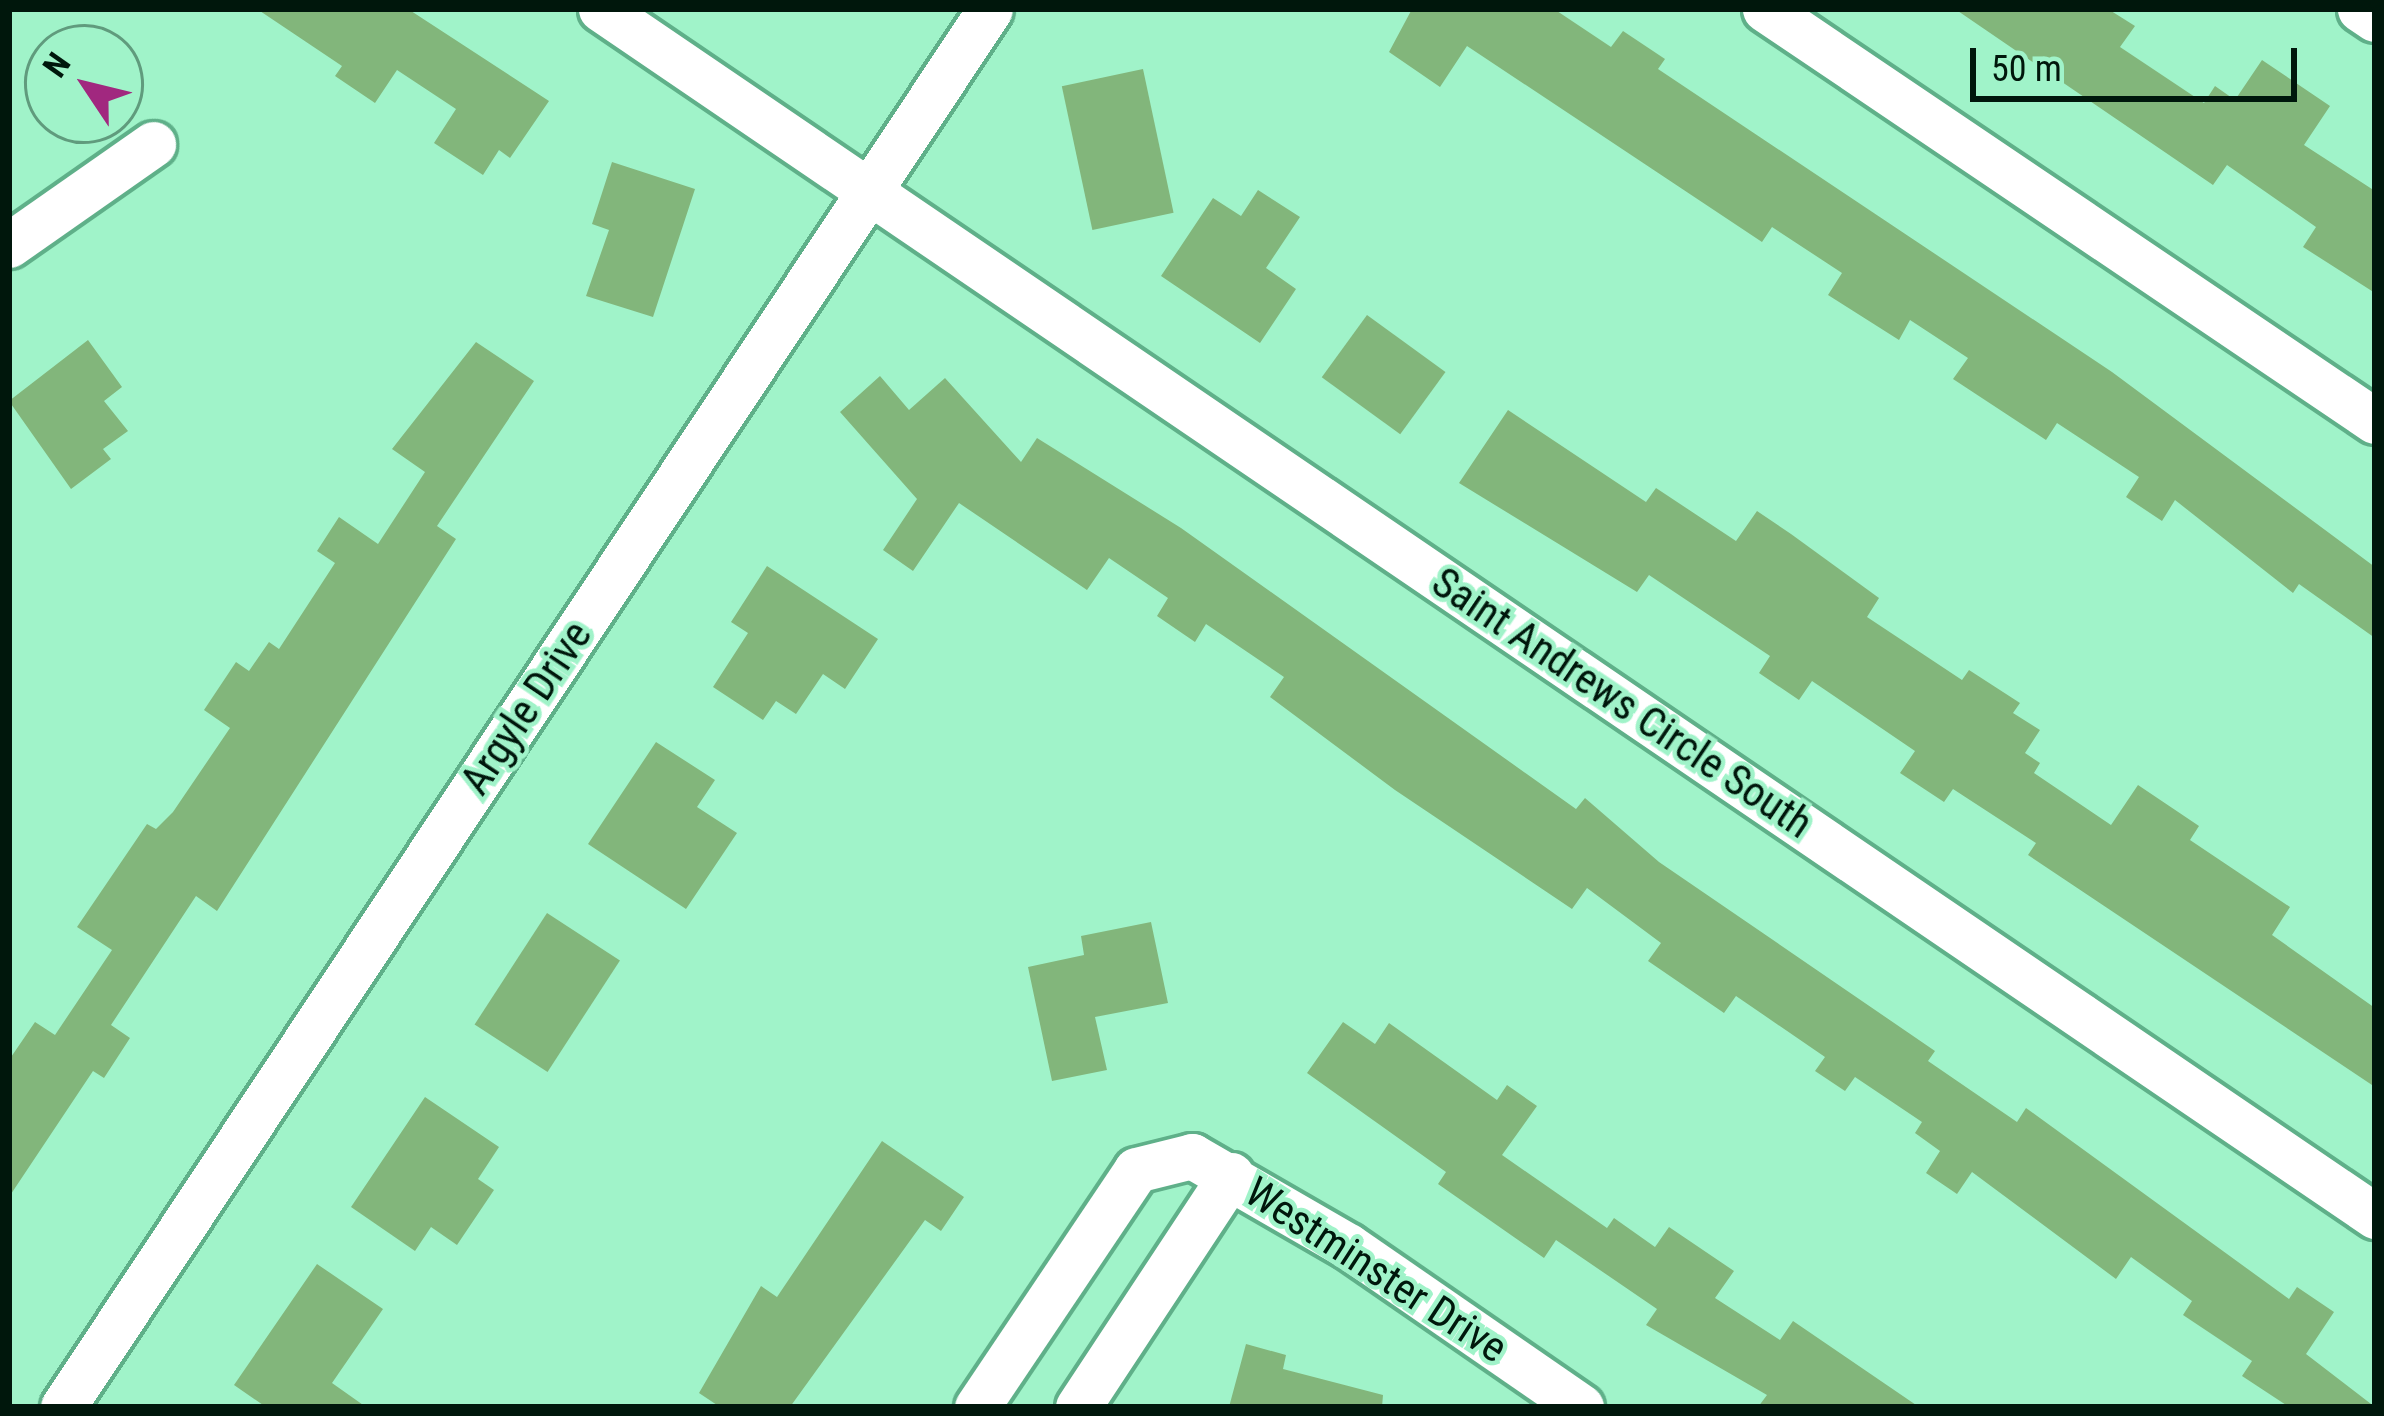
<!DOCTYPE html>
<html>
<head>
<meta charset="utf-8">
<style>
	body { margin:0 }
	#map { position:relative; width:2384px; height:1416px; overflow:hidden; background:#a0f3c9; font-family:"Roboto Condensed",sans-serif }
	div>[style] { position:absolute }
	.building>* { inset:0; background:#82b67b; transform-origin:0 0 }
	.roads { filter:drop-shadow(3px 0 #5fb089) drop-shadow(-3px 0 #5fb089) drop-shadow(0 3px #5fb089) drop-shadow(0 -3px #5fb089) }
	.minor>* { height:45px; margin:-22.5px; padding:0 22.5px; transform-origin:22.5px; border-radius:22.5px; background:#fff }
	span { translate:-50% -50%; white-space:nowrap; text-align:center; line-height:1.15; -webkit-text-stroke:9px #a0f3c9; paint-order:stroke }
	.street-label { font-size:42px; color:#00170c }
	.frame { position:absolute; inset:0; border:12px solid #00170c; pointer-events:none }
	.north { position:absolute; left:24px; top:24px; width:120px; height:120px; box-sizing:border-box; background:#a0f3c9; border:3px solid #609b7d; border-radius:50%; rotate:305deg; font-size:33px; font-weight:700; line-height:48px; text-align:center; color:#00170c }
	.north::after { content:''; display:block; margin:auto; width:42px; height:54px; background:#a1287f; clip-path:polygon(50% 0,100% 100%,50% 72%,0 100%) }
	.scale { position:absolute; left:1970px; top:48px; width:327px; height:54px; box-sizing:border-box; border:6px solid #00170c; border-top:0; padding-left:15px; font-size:36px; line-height:42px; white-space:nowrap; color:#00170c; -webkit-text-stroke:9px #a0f3c9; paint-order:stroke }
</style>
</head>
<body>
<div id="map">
	<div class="building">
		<i style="clip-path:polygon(257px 9px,408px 9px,549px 101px,510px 158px,499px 150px,483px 175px,434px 143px,456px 109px,397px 70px,375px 103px,335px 76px,342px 66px)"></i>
		<i style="clip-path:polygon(1412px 9px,1554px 9px,1611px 47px,1623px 31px,1665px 59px,1658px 69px,2112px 372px,2375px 567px,2375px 638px,2299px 584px,2293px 593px,2175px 500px,2162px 521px,2126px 497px,2139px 477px,2057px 423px,2046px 440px,1953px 379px,1968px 358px,1910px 320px,1899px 340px,1828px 295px,1842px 273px,1772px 227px,1762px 242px,1467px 46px,1440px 87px,1389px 52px)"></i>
		<i style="clip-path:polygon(1955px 9px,2108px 9px,2135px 26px,2120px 47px,2204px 103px,2215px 86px,2235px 100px,2262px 60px,2330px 106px,2304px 145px,2375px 191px,2375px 293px,2303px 247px,2316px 227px,2227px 165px,2213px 185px)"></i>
		<i style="left:1143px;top:69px;width:147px;height:83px;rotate:78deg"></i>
		<i style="clip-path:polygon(612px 162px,695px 189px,653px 317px,586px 296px,609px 230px,592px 224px)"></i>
		<i style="clip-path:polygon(1258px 190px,1300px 217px,1266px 268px,1296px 289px,1260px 343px,1161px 276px,1213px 198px,1241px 216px)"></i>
		<i style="left:1367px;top:315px;width:97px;height:77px;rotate:36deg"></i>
		<i style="clip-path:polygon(88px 340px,122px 387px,104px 401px,128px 431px,103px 449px,111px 459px,71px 489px,9px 401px)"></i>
		<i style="clip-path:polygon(476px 342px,534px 381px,437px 526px,456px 539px,217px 911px,196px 896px,111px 1025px,130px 1038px,104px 1078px,93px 1071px,9px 1197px,9px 1060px,35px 1022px,55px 1035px,112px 950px,77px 927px,147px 824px,156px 829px,173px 812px,230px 728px,204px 710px,236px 662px,249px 671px,269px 642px,279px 649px,335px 563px,317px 551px,339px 517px,378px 544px,425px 472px,392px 449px)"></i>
		<i style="clip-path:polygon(880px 376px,909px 410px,945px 378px,1021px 462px,1037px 438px,1181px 528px,1576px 809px,1585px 798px,1659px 862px,1935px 1051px,1928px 1061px,2017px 1122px,2026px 1108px,2289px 1299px,2297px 1287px,2334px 1312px,2306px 1354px,2375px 1407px,2289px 1407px,2242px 1376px,2252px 1361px,2183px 1315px,2192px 1301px,2131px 1257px,2116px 1279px,1972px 1172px,1957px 1194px,1926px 1173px,1940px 1151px,1915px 1133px,1922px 1122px,1855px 1077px,1845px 1091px,1815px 1071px,1825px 1057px,1736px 996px,1724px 1013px,1648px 961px,1661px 943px,1587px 888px,1572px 909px,1395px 790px,1270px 697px,1284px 677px,1206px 624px,1195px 642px,1157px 616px,1168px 598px,1109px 558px,1087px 590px,959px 503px,913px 571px,883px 550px,917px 499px,840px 412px)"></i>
		<i style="clip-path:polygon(1508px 410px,1646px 502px,1656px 488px,1736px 541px,1757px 511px,1791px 534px,1879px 598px,1867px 617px,1962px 680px,1969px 670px,2020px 703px,2013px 713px,2040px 730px,2025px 753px,2040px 763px,2034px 773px,2111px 825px,2138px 785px,2199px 826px,2190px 840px,2290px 907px,2272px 935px,2375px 1008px,2375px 1087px,2028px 855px,2036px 843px,1953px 789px,1944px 802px,1900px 773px,1915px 751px,1812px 681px,1799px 700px,1759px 673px,1770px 656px,1649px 575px,1637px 592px,1459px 483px)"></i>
		<i style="clip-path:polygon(767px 566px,878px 639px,845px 689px,823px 674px,796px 714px,776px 701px,763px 720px,713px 687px,748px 633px,731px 622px)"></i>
		<i style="clip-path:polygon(656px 742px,715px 780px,697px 807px,737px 833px,686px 909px,588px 844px)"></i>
		<i style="left:547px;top:913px;width:87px;height:133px;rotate:33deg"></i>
		<i style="clip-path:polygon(1151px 922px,1168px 1003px,1095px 1017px,1107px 1070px,1052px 1081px,1028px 967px,1084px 955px,1081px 936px)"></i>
		<i style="clip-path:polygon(1343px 1022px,1375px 1044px,1389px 1023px,1497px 1100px,1507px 1085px,1537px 1106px,1502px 1155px,1607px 1228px,1614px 1218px,1655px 1247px,1669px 1227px,1734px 1271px,1715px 1298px,1780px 1340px,1793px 1321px,1919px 1407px,1758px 1407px,1767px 1395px,1646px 1325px,1657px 1309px,1556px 1240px,1544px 1258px,1438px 1184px,1446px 1172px,1307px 1073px)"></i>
		<i style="clip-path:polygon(425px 1097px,499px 1147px,478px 1179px,494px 1190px,457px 1245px,431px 1227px,415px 1251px,351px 1207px)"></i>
		<i style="clip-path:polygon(882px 1141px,964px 1197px,941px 1231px,925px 1220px,790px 1407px,720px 1407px,699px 1393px,761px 1286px,777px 1297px)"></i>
		<i style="clip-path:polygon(317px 1264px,383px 1309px,332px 1383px,366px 1407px,266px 1407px,234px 1385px)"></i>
		<i style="clip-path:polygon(1246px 1344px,1286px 1355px,1283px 1369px,1383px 1395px,1382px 1407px,1229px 1407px)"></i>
	</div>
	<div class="roads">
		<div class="minor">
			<i style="left:601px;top:9px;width:2146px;rotate:34.23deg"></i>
			<i style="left:1765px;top:9px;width:736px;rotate:34.04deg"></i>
			<i style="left:2360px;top:9px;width:18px;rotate:34deg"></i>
			<i style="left:9px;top:245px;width:176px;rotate:-35deg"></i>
			<i style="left:63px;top:1407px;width:1677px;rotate:-56.45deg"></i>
			<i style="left:977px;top:1407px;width:285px;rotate:-56.1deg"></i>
			<i style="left:1136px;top:1170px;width:58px;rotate:-14deg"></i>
			<i style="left:1192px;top:1156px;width:180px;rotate:30deg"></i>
			<i style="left:1348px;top:1246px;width:283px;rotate:34.6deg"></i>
			<i style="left:1078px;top:1407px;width:278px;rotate:-56.6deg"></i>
		</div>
	</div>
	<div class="street-label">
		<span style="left:1622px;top:703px;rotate:34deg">Saint Andrews Circle South</span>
		<span style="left:526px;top:708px;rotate:-56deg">Argyle Drive</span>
		<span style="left:1376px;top:1270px;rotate:33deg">Westminster Drive</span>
	</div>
	<div class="frame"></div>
	<div class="north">N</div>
	<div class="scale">50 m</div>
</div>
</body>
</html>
